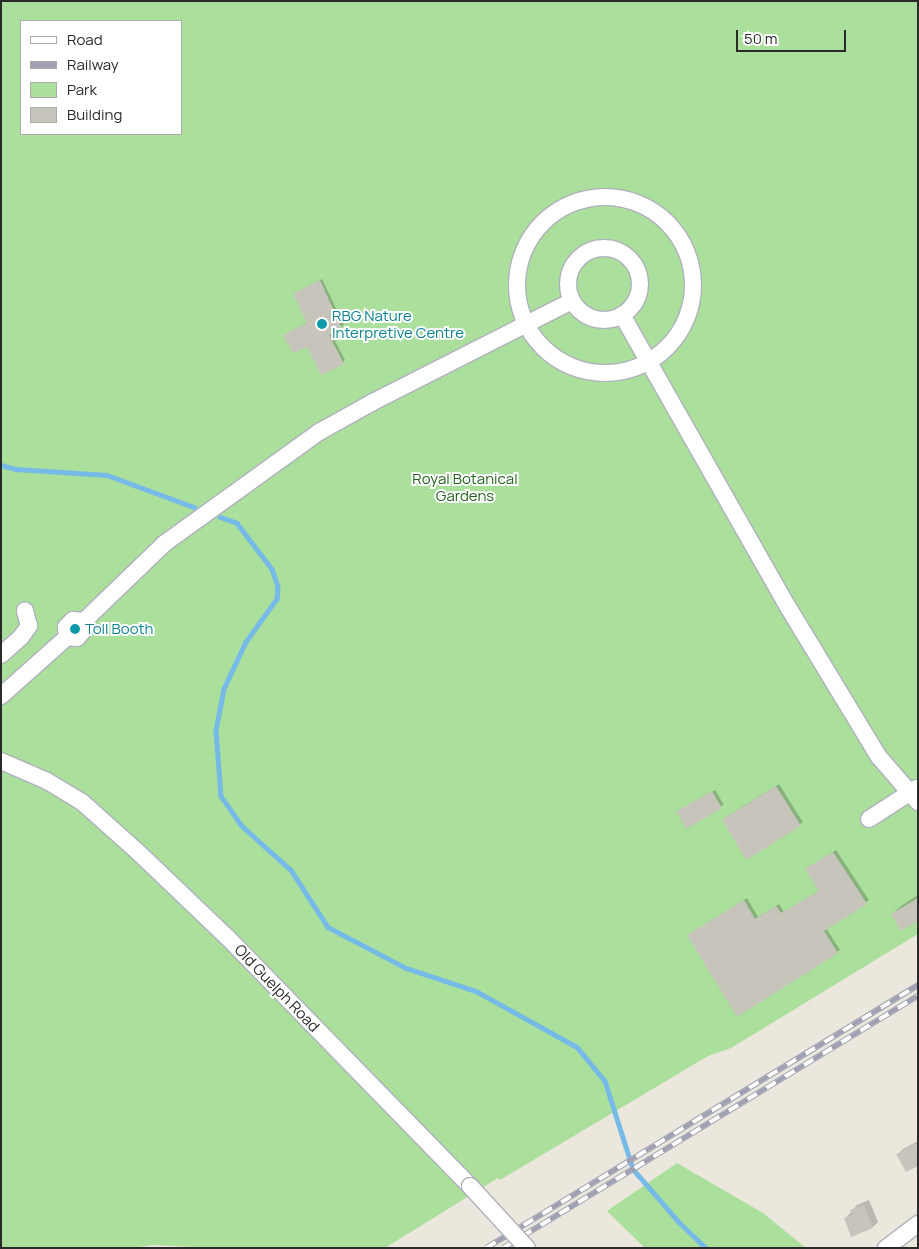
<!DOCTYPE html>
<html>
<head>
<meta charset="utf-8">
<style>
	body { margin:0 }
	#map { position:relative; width:919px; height:1249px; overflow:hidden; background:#ebe7dd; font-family:Manrope,sans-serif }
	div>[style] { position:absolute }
	.green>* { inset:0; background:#aadf9c }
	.shadow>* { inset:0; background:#0003; transform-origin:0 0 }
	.stream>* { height:4.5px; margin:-2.25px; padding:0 2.25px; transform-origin:2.25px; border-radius:2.25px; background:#76bbe7 }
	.building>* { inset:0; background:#c7c5bb; transform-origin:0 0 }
	.roads { filter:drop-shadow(1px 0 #b0b1bd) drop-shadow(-1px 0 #b0b1bd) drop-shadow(0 1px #b0b1bd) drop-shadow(0 -1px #b0b1bd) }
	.minor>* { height:16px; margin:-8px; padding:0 8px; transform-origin:8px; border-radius:8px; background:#fff }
	.minor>.ring { margin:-8px; padding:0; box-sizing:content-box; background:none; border:16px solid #fff; border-radius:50% }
	.rail>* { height:5.5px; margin-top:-2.75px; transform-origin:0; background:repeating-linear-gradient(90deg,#fff 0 11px,#a0a0b3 0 22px); box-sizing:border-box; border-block:1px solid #a0a0b3 }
	.bridges { filter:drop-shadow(1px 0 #b0b1bd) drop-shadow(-1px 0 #b0b1bd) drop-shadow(0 1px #b0b1bd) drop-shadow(0 -1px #b0b1bd) }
	.minor-bridge>* { height:16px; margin:-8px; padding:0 8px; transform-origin:8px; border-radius:8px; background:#fff }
	.dots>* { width:14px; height:14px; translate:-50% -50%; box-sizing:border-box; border:2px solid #fff; border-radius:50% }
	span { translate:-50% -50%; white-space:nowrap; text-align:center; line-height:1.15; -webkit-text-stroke:4px #fff; paint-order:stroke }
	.culture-label { font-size:15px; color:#0d838f }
	.left { translate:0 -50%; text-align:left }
	.park-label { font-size:15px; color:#24631e }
	.street-label { font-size:15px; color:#2a2a2a }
	.frame { position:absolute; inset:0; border:2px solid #2a2a2a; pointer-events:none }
	.legend { position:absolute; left:20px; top:20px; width:162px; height:115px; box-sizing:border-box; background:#fff; border:1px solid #aaa; margin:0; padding:6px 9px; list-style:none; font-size:15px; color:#2a2a2a }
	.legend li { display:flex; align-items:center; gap:10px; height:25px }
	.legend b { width:25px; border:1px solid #aaa }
	.scale { position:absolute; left:736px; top:30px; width:110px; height:22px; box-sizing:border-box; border:2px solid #2a2a2a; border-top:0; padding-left:6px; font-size:15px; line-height:18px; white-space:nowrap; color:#2a2a2a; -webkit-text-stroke:4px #fff; paint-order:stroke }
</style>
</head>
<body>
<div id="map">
	<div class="green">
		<i style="clip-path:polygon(evenodd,1px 1px,918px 1px,918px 934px,731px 1048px,708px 1056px,500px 1180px,498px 1178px,385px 1248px,211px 1248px,154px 1245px,131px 1248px,1px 1248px,1px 1px,21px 21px,181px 21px,181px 134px,21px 134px,21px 21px)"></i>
		<i style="clip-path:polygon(677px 1163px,763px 1213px,806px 1248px,645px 1248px,607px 1211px)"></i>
	</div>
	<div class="shadow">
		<i style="clip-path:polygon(322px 279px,344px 325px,331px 333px,345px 360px,343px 363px,285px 335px,308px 322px,294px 294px)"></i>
		<i style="left:779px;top:784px;width:45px;height:63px;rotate:58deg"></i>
		<i style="left:715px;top:790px;width:17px;height:40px;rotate:59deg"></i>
		<i style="clip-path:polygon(836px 850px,869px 900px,826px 928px,840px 950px,837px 952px,688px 935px,747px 898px,758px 917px,779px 904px,784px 912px,820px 890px,809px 867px)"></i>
		<i style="clip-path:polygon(918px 895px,918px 919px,892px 914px,901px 906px)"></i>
		<i style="clip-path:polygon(918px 1141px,918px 1164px,898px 1154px,903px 1149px)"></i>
		<i style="clip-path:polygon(869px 1200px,878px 1222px,873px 1227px,846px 1218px,857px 1205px)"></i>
	</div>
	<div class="stream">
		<i style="left:1px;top:465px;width:16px;rotate:15deg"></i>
		<i style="left:16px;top:469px;width:91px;rotate:3.8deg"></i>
		<i style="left:107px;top:475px;width:93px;rotate:20.2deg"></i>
		<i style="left:220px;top:517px;width:18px;rotate:19deg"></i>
		<i style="left:237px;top:523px;width:58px;rotate:52.7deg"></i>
		<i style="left:272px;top:569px;width:18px;rotate:71deg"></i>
		<i style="left:278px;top:586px;width:13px;rotate:94deg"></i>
		<i style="left:277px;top:599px;width:53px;rotate:125.8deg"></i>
		<i style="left:246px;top:642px;width:52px;rotate:115.1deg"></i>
		<i style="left:224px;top:689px;width:42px;rotate:101deg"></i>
		<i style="left:216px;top:730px;width:66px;rotate:85.7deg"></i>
		<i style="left:221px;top:796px;width:35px;rotate:55deg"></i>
		<i style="left:241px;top:825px;width:67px;rotate:42deg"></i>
		<i style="left:291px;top:870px;width:68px;rotate:57deg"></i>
		<i style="left:328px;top:927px;width:88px;rotate:27.7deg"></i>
		<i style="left:406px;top:968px;width:74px;rotate:18.2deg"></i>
		<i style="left:476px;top:991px;width:115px;rotate:29deg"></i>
		<i style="left:577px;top:1047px;width:44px;rotate:50.5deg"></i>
		<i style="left:605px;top:1081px;width:92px;rotate:72.3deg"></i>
		<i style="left:633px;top:1169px;width:69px;rotate:49.1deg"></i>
		<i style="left:678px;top:1221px;width:39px;rotate:44deg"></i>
	</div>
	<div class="building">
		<i style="clip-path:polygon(320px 280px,342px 329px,329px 335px,344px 364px,321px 375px,307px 347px,293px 353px,283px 335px,307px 323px,293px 294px)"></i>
		<i style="left:776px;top:786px;width:47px;height:64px;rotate:58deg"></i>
		<i style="left:712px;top:791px;width:20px;height:41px;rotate:60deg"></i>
		<i style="clip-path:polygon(833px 852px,867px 904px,824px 931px,838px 953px,737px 1017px,687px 935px,744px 900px,755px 919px,776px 906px,781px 913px,819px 891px,805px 869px)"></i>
		<i style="clip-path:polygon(918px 898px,918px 921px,901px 931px,891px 914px)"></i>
		<i style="clip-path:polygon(918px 1142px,918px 1166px,906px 1172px,896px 1154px)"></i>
		<i style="clip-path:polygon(864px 1205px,873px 1228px,851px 1237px,844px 1218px,852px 1215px,850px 1210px)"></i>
	</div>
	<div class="roads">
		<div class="minor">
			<i class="ring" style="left:517px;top:197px;width:160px;height:160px"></i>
			<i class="ring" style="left:568px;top:248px;width:56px;height:56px"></i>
			<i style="left:622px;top:315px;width:336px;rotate:60.4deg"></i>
			<i style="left:788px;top:607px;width:175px;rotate:58.8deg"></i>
			<i style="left:879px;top:757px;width:60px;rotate:49.1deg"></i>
			<i style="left:67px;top:637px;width:10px;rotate:-96deg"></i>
			<i style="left:66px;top:627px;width:10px;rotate:-45deg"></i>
			<i style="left:73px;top:620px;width:11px;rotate:5deg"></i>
			<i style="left:1px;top:655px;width:27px;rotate:-42deg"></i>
			<i style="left:21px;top:637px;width:14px;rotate:-54deg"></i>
			<i style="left:29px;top:626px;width:16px;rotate:-105deg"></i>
			<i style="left:1px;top:696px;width:89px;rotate:-41.8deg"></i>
			<i style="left:67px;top:637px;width:10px;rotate:6deg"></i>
			<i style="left:77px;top:638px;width:11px;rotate:-49deg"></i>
			<i style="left:84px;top:630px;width:9px;rotate:-90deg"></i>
			<i style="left:84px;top:621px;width:112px;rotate:-43.9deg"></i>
			<i style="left:165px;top:543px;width:190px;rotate:-35.8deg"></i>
			<i style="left:319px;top:432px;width:62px;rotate:-29.1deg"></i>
			<i style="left:373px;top:402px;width:223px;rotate:-26.9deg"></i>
			<i style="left:1px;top:761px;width:50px;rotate:23.5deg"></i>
			<i style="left:47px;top:781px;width:41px;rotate:31deg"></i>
			<i style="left:82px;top:802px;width:76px;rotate:41.8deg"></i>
			<i style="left:139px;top:853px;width:123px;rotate:43.7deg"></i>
			<i style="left:228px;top:938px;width:347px;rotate:45.7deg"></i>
			<i style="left:869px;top:819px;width:57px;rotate:-32.9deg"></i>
			<i style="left:886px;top:1248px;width:40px;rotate:-37deg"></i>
		</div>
	</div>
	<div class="rail">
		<i style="left:486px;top:1248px;width:506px;rotate:-31.33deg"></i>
		<i style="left:503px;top:1248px;width:486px;rotate:-31.3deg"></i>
	</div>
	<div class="bridges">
		<div class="minor-bridge">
			<i style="left:470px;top:1186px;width:84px;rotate:47.4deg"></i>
		</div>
	</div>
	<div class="dots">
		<i style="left:322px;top:324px;background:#0f9aa8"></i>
		<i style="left:75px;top:629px;background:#0f9aa8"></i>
	</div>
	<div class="culture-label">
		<span class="left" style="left:332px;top:324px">RBG Nature<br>Interpretive Centre</span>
		<span class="left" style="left:85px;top:629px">Toll Booth</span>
	</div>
	<div class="park-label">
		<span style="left:465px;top:487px">Royal Botanical<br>Gardens</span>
	</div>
	<div class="street-label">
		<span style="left:277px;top:988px;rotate:46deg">Old Guelph Road</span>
	</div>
	<div class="frame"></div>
	<ul class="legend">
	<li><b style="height:6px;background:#fff"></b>Road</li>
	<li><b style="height:6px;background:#a0a0b3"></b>Railway</li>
	<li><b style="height:14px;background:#aadf9c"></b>Park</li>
	<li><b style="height:14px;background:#c7c5bb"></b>Building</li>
	</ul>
	<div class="scale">50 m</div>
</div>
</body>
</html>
